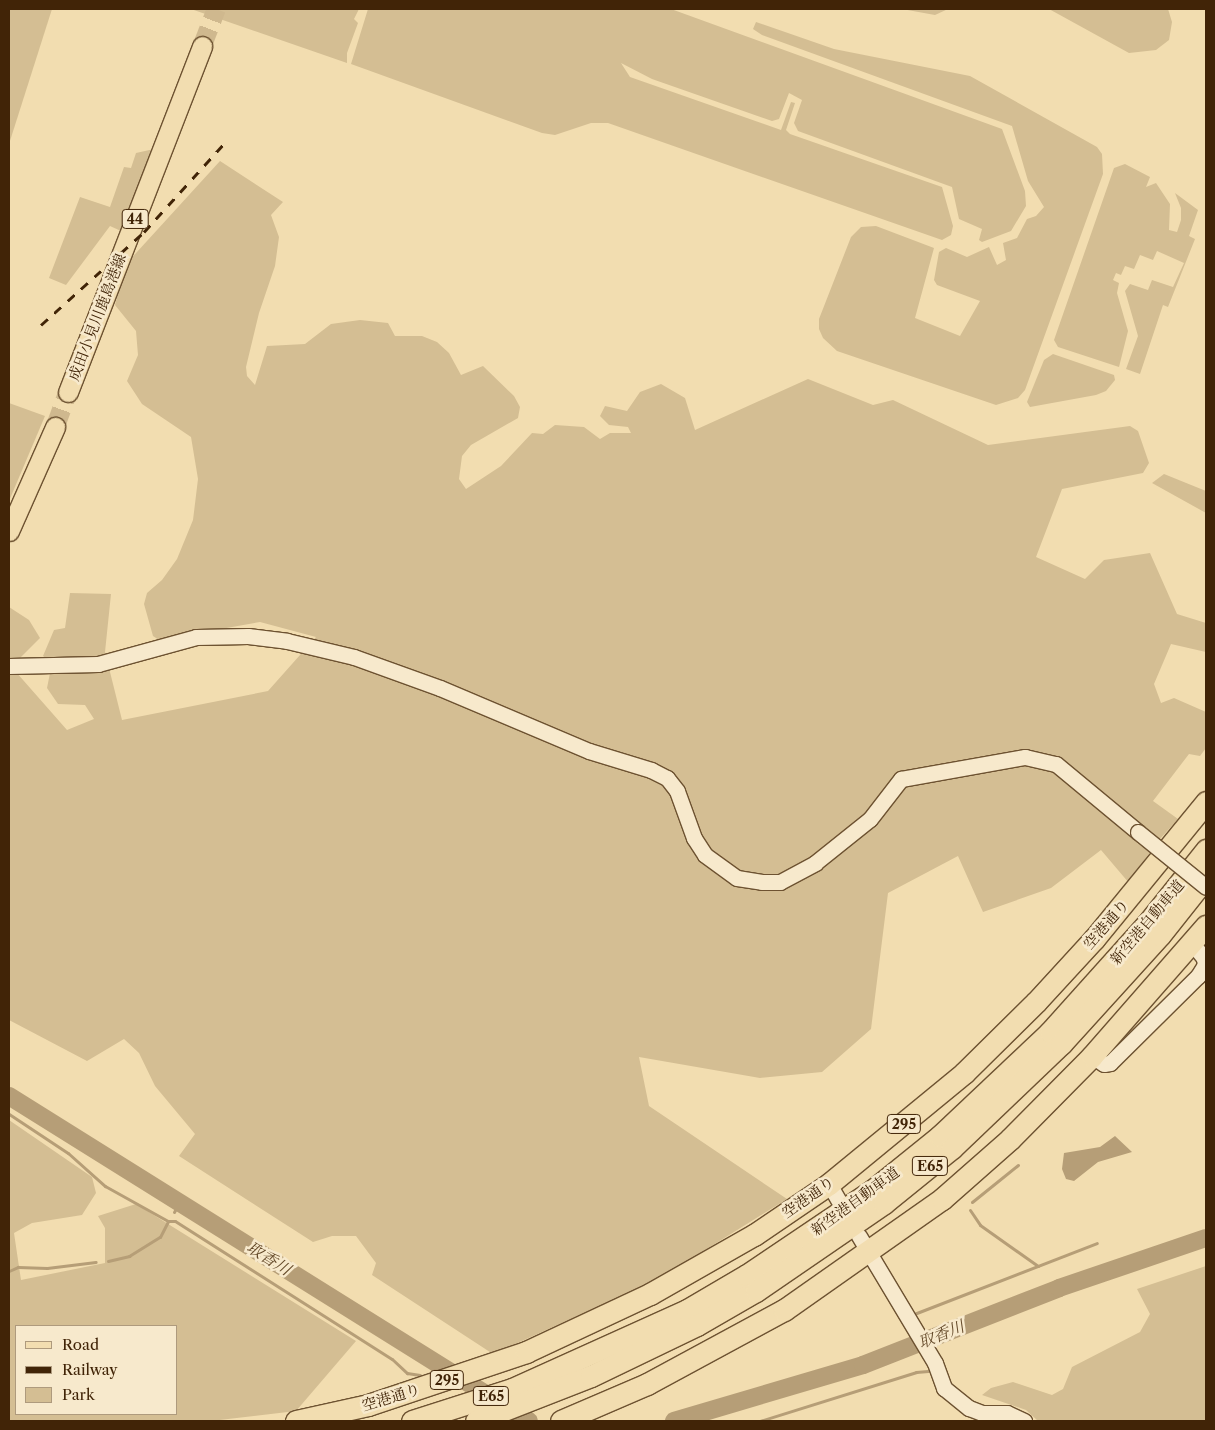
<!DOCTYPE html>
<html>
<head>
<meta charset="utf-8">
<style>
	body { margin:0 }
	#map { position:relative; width:1215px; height:1430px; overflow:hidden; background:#f2ddb0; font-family:"Libre Caslon Text","Noto Serif JP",serif }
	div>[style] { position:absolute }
	.green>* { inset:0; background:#d4be93 }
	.water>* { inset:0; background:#b69e77 }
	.stream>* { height:3px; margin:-1.5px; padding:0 1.5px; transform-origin:1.5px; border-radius:1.5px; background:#b69e77 }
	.river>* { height:18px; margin:-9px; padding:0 9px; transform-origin:9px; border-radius:9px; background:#b69e77 }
	.major-tunnel>* { height:19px; margin-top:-9.5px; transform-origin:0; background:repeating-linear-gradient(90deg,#cfb88e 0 19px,transparent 0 28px) }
	.roads { filter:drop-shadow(1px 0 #6d5231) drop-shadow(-1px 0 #6d5231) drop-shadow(0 1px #6d5231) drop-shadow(0 -1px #6d5231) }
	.minor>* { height:15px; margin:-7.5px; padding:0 7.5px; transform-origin:7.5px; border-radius:7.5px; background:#f7e9cc }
	.major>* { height:19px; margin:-9.5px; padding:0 9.5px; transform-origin:9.5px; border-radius:9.5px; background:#f2ddb0 }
	.highway>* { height:21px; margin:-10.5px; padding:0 10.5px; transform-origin:10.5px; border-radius:10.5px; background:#f2ddb0 }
	.rail>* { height:3px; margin-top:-1.5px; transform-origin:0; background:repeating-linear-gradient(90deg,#412407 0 9px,transparent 0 18px) }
	.bridges { filter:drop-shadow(1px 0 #6d5231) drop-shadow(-1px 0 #6d5231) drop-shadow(0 1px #6d5231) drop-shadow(0 -1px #6d5231) }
	.minor-bridge>* { height:15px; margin:-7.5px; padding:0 7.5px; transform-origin:7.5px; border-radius:7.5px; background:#f7e9cc }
	span { translate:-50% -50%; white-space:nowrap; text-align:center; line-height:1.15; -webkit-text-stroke:5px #f7e9cc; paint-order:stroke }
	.shield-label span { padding:1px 4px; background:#f7e9cc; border:1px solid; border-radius:4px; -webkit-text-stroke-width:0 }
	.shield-label { font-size:14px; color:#412407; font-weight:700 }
	.street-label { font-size:15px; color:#412407 }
	.water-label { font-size:16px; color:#644929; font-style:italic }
	.frame { position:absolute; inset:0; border:10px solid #412407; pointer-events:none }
	.legend { position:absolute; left:15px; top:1325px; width:162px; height:90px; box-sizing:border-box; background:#f7e9cc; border:1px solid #ae9a7d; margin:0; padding:6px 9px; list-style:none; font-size:15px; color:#412407 }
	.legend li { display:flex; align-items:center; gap:10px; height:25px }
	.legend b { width:25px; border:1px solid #ae9a7d }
</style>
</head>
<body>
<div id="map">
	<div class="green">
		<i style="clip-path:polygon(9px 9px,52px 9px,9px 144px)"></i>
		<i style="clip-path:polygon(191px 9px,359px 9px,354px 19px,358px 23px,347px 53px,347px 63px)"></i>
		<i style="clip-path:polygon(368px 9px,671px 9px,1002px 129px,1025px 191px,1026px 206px,1011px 231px,982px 242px,979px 240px,982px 229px,959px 219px,952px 187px,798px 131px,794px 123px,802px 100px,789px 93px,779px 119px,772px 121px,652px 79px,621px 63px,630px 77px,781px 130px,791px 102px,795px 103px,786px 130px,790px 134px,942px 187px,953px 226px,951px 235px,942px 240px,608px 123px,591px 123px,555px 135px,542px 133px,351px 64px)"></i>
		<i style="clip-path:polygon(902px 9px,948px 9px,935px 15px)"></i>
		<i style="clip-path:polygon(1049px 9px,1168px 9px,1172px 22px,1169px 40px,1156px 50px,1129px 53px)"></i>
		<i style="clip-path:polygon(756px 22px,834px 49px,970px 76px,1097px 147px,1102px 154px,1103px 174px,1025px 390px,1018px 398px,996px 405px,837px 351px,823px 338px,819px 329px,819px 319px,851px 237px,861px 227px,876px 226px,934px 248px,915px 318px,960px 336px,980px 301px,937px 285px,934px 280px,939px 252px,946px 248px,967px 257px,989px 247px,997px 265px,1006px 260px,1003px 243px,1017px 238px,1027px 219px,1036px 216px,1044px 207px,1028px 181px,1012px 126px,762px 35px,753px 29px)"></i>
		<i style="clip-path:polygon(154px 149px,121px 231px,110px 226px,66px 285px,49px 278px,80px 197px,110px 207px,124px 167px,131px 168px,136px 153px)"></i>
		<i style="clip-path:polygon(220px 161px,283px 202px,271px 215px,279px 237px,275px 266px,259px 313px,246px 367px,247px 376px,255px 385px,267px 346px,305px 344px,331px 324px,360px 320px,388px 323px,395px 336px,422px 336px,437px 342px,449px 353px,461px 375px,483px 366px,514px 396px,520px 407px,518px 418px,471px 445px,462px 456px,459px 479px,466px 489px,501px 466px,532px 433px,543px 434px,555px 425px,584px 427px,600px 439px,610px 433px,631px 433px,628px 427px,609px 425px,600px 416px,605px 406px,627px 411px,640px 392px,661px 384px,685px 398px,695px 430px,808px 379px,873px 405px,893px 400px,988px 445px,1130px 426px,1138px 431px,1149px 463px,1143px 473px,1062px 489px,1036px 557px,1085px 579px,1104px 560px,1150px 553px,1177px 614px,1206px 623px,1206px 652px,1171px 644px,1154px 684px,1161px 703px,1174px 698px,1206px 712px,1206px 748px,1200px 756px,1189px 754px,1153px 801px,1178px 819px,1159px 840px,1146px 831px,1137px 843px,1150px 852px,1129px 883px,1101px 850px,1051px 888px,983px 912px,958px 856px,888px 893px,871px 1029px,822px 1072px,760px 1078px,639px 1057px,649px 1106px,787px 1199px,657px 1280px,493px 1354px,372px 1275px,376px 1263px,356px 1236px,332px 1236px,313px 1242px,179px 1156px,195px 1134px,155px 1086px,139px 1053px,124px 1039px,87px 1061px,9px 1020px,9px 673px,16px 672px,67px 730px,94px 719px,85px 705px,58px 704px,47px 688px,52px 663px,43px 656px,54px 630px,65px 628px,70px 593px,111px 594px,105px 652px,122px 720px,268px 691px,316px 637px,260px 622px,159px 640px,153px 636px,144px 604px,147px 593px,162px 580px,177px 559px,193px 520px,198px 479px,191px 437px,142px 404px,127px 381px,138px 355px,136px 331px,115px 305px,126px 264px)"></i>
		<i style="clip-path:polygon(1125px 164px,1150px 177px,1146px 187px,1156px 183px,1170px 204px,1169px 230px,1177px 232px,1181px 220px,1181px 208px,1175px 193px,1198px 210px,1189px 236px,1195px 239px,1168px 307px,1163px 305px,1140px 374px,1126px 369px,1138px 336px,1125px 291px,1130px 284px,1148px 290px,1152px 280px,1173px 287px,1184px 263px,1157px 251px,1153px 260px,1140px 255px,1134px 269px,1125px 266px,1121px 275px,1116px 273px,1113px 280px,1119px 283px,1117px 293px,1128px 331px,1119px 367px,1058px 347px,1054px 340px,1114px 168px)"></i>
		<i style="clip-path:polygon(1053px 354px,1114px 375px,1115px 380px,1106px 391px,1096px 395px,1030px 407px,1027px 402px,1044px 360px)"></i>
		<i style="clip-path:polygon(9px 403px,45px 416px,9px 501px)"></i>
		<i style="clip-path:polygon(1164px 474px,1206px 491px,1206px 513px,1152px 483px)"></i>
		<i style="clip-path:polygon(9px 607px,29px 620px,40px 638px,16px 662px,9px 662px)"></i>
		<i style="clip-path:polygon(evenodd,9px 1120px,92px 1177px,96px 1193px,82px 1215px,32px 1223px,14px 1233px,21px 1280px,105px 1263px,105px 1228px,98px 1216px,136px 1204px,356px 1341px,296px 1411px,211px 1421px,9px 1421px,9px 1120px,16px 1326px,176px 1326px,176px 1414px,16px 1414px,16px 1326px)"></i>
		<i style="clip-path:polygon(1206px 1266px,1206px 1421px,1038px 1421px,1026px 1410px,982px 1395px,991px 1388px,1013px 1382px,1052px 1395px,1063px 1389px,1072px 1367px,1140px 1332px,1150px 1314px,1137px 1289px)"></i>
	</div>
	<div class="water">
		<i style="clip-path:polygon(1115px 1136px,1132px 1152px,1098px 1162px,1074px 1181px,1066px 1179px,1062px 1169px,1064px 1153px,1100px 1147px)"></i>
	</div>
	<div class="stream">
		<i style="left:9px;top:1114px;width:71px;rotate:33.5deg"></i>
		<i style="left:68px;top:1153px;width:50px;rotate:41.7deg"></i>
		<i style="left:105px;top:1186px;width:72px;rotate:29.1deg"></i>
		<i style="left:168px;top:1221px;width:7px"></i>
		<i style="left:175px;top:1221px;width:257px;rotate:32.5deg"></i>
		<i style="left:392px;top:1359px;width:21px;rotate:43deg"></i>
		<i style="left:407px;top:1373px;width:13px;rotate:9deg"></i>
		<i style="left:972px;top:1202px;width:59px;rotate:-38.8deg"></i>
		<i style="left:970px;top:1210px;width:18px;rotate:56deg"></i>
		<i style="left:980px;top:1225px;width:71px;rotate:35.3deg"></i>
		<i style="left:174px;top:1212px;width:10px;rotate:-61deg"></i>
		<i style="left:108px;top:1261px;width:22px;rotate:-13deg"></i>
		<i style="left:129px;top:1256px;width:36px;rotate:-32deg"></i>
		<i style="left:160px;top:1237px;width:18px;rotate:-63deg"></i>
		<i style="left:9px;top:1271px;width:10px;rotate:-24deg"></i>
		<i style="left:18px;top:1267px;width:29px;rotate:2deg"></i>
		<i style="left:47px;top:1268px;width:49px;rotate:-7deg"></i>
		<i style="left:914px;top:1314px;width:196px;rotate:-21.2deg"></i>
		<i style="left:760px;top:1421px;width:164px;rotate:-17.4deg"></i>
		<i style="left:916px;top:1372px;width:12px;rotate:-5deg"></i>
	</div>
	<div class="river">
		<i style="left:9px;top:1096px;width:613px;rotate:32.01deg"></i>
		<i style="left:674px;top:1421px;width:197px;rotate:-16.5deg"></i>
		<i style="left:863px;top:1365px;width:211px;rotate:-21.4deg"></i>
		<i style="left:1059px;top:1288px;width:155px;rotate:-18.8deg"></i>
	</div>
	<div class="major-tunnel">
		<i style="left:202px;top:46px;width:40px;rotate:-69deg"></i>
		<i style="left:55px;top:427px;width:37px;rotate:-70deg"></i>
	</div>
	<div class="roads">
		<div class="minor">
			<i style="left:9px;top:666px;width:89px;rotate:-1.3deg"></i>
			<i style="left:98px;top:664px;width:102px;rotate:-15.4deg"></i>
			<i style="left:196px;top:637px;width:52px;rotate:-1.1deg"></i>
			<i style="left:248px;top:636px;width:39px;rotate:7deg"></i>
			<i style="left:287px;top:641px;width:69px;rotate:13.4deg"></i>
			<i style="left:354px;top:657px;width:91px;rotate:19.8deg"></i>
			<i style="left:440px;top:688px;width:162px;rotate:22.9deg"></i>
			<i style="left:589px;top:751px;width:65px;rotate:17deg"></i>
			<i style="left:651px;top:770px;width:18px;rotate:27deg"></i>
			<i style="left:667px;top:778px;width:16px;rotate:52deg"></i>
			<i style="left:677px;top:791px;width:50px;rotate:70.1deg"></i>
			<i style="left:694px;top:838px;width:20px;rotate:57deg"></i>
			<i style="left:705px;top:855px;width:39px;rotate:36deg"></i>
			<i style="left:737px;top:878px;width:25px;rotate:9deg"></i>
			<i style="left:762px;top:882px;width:18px"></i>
			<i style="left:780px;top:882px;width:40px;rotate:-28deg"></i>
			<i style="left:815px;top:863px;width:70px;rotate:-38.7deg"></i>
			<i style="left:870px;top:819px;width:51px;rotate:-52.2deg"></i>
			<i style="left:901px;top:779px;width:126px;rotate:-10.1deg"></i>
			<i style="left:1025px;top:757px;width:32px;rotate:13deg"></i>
			<i style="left:1056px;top:764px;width:107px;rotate:39.7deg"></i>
			<i style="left:1092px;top:1056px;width:14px;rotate:34deg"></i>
			<i style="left:1104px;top:1064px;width:6px;rotate:-9deg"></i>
			<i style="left:1110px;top:1063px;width:124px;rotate:-44.7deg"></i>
			<i style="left:1198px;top:976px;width:13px;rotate:-58deg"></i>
			<i style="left:1205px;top:965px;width:7px;rotate:-98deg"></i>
			<i style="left:1204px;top:958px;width:19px;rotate:-129deg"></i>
			<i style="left:829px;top:1184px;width:20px;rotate:60deg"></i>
			<i style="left:859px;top:1236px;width:148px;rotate:59.1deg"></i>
			<i style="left:935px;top:1363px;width:27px;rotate:70deg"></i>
			<i style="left:944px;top:1388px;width:32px;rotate:39deg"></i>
			<i style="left:969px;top:1408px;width:14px;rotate:21deg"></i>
			<i style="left:982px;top:1413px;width:25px"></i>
			<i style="left:1007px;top:1413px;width:19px;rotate:25deg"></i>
		</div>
		<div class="major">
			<i style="left:68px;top:392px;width:371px;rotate:-68.8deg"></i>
			<i style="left:9px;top:531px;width:114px;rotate:-66.1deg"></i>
		</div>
		<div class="highway">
			<i style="left:296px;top:1421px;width:74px;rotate:-12.5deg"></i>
			<i style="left:368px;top:1405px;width:167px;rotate:-18.5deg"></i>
			<i style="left:526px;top:1352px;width:137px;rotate:-25.1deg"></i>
			<i style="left:650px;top:1294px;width:120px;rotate:-29.6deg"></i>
			<i style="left:754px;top:1235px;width:91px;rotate:-34.2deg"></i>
			<i style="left:829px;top:1184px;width:175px;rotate:-39.4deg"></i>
			<i style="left:964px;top:1073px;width:101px;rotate:-44.6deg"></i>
			<i style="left:1036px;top:1002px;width:86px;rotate:-47.4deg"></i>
			<i style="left:1094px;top:939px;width:177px;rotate:-50.7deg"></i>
			<i style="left:412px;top:1421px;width:105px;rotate:-17.7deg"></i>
			<i style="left:512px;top:1389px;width:192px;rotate:-24.3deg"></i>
			<i style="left:687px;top:1310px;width:69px;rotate:-30.3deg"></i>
			<i style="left:747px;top:1275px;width:152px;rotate:-34deg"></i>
			<i style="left:873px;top:1190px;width:86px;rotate:-38.9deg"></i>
			<i style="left:940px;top:1136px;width:151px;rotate:-43.4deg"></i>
			<i style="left:1050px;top:1032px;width:145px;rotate:-48.1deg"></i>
			<i style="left:1147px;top:924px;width:95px;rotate:-51.4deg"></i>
			<i style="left:476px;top:1421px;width:123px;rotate:-21.4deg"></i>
			<i style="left:591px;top:1376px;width:118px;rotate:-25.7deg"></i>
			<i style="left:697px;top:1325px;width:68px;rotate:-30deg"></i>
			<i style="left:756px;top:1291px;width:155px;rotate:-34.5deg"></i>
			<i style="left:884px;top:1203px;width:87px;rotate:-39deg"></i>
			<i style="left:952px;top:1148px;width:151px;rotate:-43.7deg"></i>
			<i style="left:1061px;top:1044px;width:147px;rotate:-47.8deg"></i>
			<i style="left:1160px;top:935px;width:74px;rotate:-51.6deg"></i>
			<i style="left:561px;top:1421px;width:94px;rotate:-23.3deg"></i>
			<i style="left:647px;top:1384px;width:156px;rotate:-28.4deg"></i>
			<i style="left:784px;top:1310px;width:193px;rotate:-35.1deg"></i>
			<i style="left:942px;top:1199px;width:91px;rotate:-41.4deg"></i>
			<i style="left:1010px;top:1139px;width:117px;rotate:-45.3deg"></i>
			<i style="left:1092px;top:1056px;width:173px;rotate:-48.8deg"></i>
		</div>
	</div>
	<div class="rail">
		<i style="left:41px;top:325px;width:139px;rotate:-42.1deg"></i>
		<i style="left:144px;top:232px;width:118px;rotate:-47.8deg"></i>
	</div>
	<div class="bridges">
		<div class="minor-bridge">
			<i style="left:1138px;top:832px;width:87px;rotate:39deg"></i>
		</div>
	</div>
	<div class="shield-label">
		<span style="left:135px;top:219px">44</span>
		<span style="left:904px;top:1124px">295</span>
		<span style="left:930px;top:1166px">E65</span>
		<span style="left:447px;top:1380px">295</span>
		<span style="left:491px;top:1396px">E65</span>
	</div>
	<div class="street-label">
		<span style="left:97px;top:317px;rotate:-69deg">成田小見川鹿島港線</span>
		<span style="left:1147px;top:922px;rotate:-50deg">新空港自動車道</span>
		<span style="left:1106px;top:924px;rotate:-49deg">空港通り</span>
		<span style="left:808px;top:1197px;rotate:-35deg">空港通り</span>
		<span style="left:855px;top:1201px;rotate:-36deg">新空港自動車道</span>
		<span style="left:391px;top:1397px;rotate:-17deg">空港通り</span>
	</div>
	<div class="water-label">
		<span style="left:269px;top:1258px;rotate:32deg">取香川</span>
		<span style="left:941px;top:1334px;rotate:-22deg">取香川</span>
	</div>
	<div class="frame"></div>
	<ul class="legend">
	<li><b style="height:6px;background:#f2ddb0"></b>Road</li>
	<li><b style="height:6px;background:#412407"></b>Railway</li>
	<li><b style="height:14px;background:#d4be93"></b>Park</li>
	</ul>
</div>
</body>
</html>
